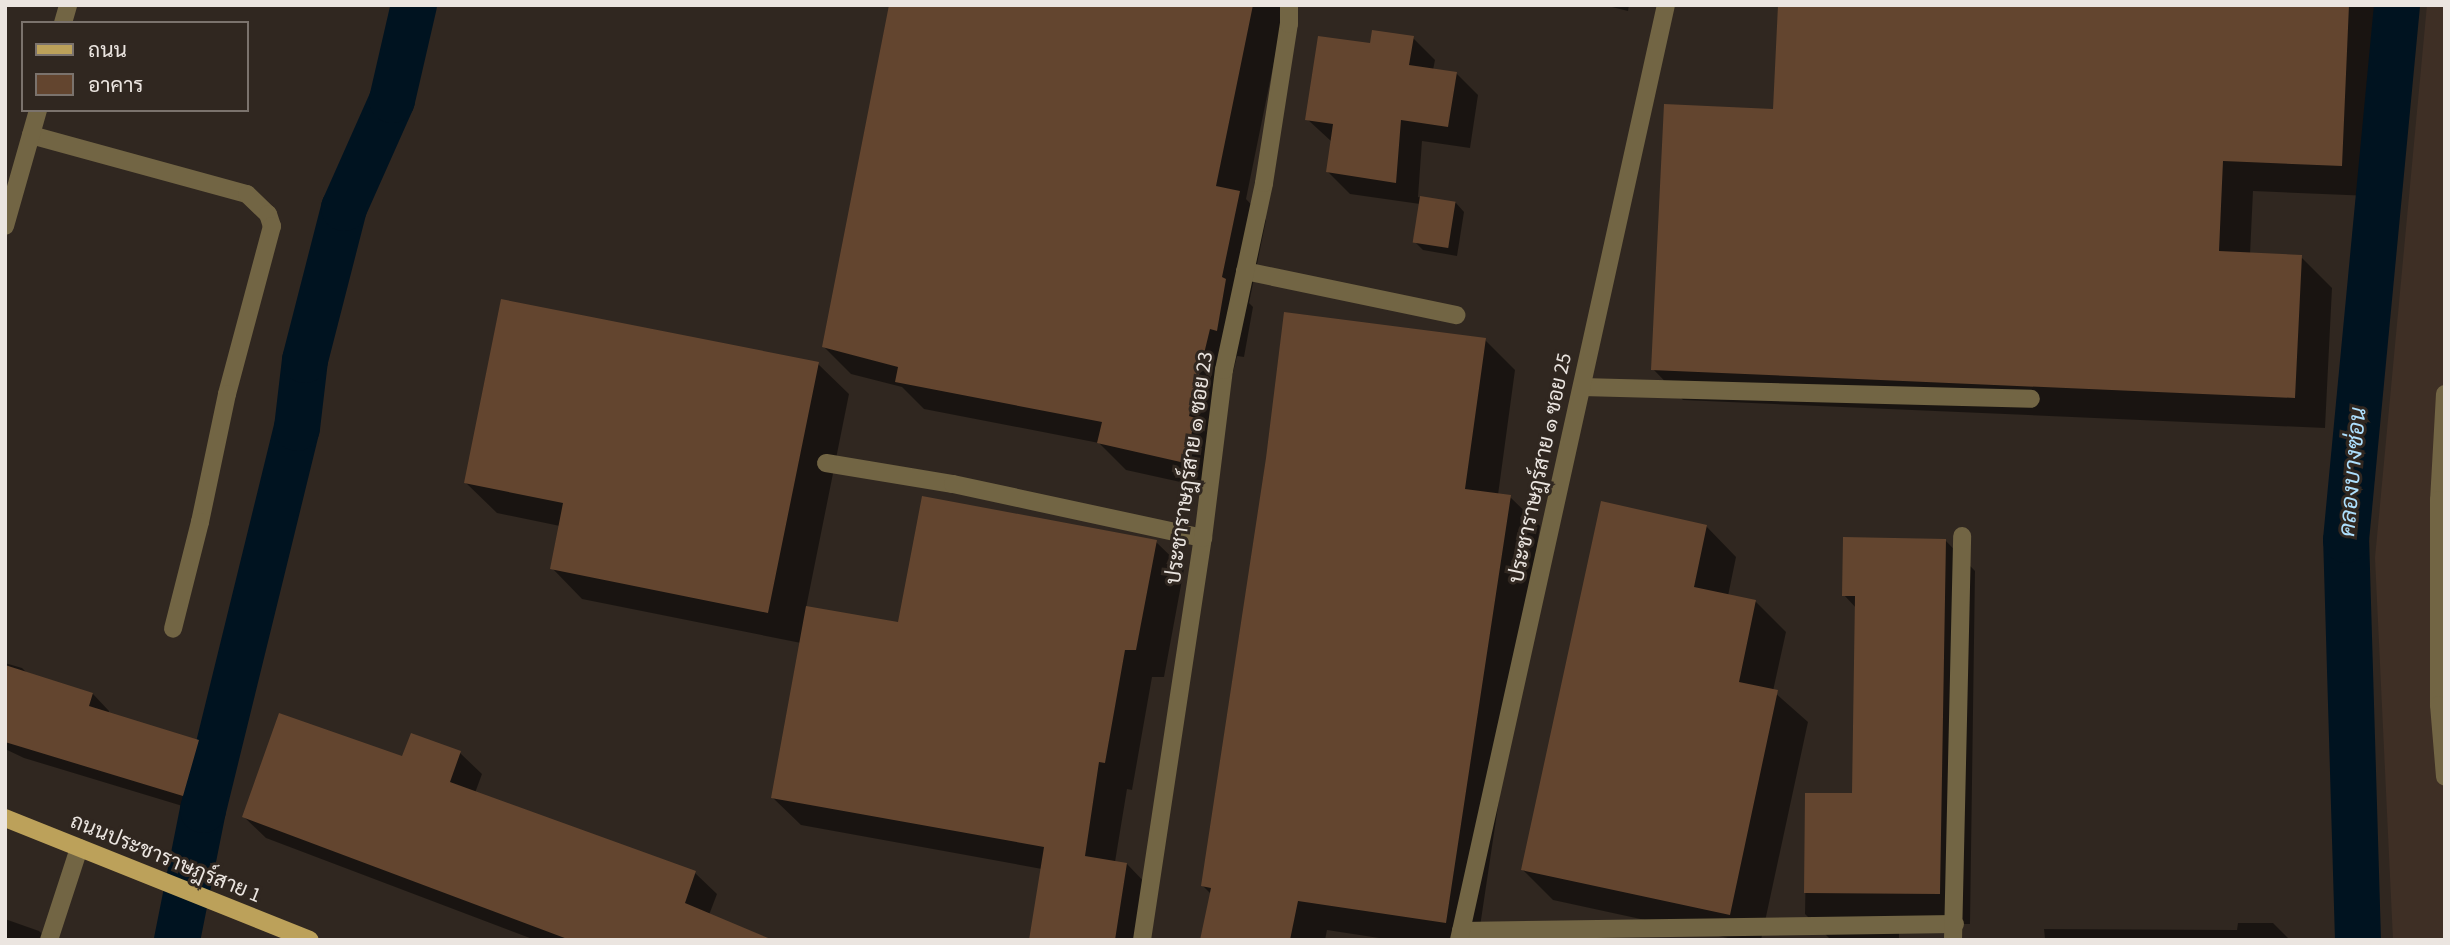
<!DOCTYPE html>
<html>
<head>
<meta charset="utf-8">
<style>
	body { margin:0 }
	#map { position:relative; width:2450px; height:945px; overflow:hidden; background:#302720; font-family:"Source Sans 3",Sarabun,sans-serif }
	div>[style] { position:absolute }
	.built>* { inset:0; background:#3e2f25 }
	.shadow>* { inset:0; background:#0007 }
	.canal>* { height:46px; margin:-23px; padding:0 23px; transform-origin:23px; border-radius:23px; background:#001320 }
	.building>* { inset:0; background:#63452f; transform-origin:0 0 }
	.minor>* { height:18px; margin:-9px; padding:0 9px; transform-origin:9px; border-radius:9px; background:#726544 }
	.major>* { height:18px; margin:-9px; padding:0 9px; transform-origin:9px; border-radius:9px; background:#bca15a }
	span { translate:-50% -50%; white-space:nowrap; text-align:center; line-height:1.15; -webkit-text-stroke:6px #302720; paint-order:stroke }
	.street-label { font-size:21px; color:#ebe5e0 }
	.water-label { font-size:23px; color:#aee0fe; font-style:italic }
	.frame { position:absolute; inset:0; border:7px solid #ebe5e0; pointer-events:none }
	.legend { position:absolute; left:21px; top:21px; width:228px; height:91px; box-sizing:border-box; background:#302720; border:2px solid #7b736d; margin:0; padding:9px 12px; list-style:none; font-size:21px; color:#ebe5e0 }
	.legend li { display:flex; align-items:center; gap:14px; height:35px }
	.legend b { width:35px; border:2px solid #7b736d }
</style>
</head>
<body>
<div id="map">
	<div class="built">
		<i style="clip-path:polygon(2427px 5px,2445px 5px,2445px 940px,2393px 940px,2375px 558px)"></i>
	</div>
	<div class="shadow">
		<i style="clip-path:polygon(1195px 5px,1296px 5px,1278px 42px,1246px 199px,1266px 220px,1249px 303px,1253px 307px,1244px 357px,1237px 356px,1216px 441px,1212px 489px,1126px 470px,1099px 443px,924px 409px,902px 387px,851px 374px,823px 346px)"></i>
		<i style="clip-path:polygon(1604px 5px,1629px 5px,1628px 11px)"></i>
		<i style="clip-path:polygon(1779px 5px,2380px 5px,2371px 196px,2253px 191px,2250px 255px,2301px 257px,2332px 288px,2325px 428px,1683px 400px,1653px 369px,1774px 111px)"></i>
		<i style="clip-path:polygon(1413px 38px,1435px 60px,1433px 70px,1456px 73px,1478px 95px,1470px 148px,1422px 141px,1418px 197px,1456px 203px,1464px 212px,1457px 256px,1423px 250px,1414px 241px,1420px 204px,1350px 194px,1328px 172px,1332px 142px,1307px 119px,1372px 45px)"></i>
		<i style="clip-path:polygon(1485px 340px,1515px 370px,1498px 495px,1510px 497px,1540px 526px,1478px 940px,1392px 940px,1327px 930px,1325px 940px,1202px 940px,1211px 894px,1203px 886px)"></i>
		<i style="clip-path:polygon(818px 364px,849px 394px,806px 608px,900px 624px,1156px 542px,1184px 569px,1164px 677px,1152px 677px,1132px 790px,1127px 789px,1115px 862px,1127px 864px,1154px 892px,1147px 940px,1031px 940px,1042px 869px,801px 825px,773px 798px,801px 643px,582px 599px,552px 568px,560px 526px,497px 513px,466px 483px)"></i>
		<i style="clip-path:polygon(1706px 526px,1736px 557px,1728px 596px,1756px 602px,1786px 632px,1773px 691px,1808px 722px,1761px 940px,1737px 940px,1553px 900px,1522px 869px)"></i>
		<i style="clip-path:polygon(1945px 540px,1975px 571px,1970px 924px,1899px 924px,1899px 940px,1805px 940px,1830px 939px,1805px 914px,1807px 794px,1854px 794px,1857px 609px,1844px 595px)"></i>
		<i style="clip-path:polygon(5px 663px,22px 668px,29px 675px,93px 694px,109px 711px,108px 714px,198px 741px,215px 758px,199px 811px,24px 758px,5px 749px)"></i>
		<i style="clip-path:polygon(412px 736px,460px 753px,482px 774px,475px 793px,695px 873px,717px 894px,709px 915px,772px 940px,535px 940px,266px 838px,244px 817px,403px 758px)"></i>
		<i style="clip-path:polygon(5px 919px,39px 931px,48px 940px,5px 940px)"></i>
		<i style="clip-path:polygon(2238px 923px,2273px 923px,2290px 940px,2026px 940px,2045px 939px,2044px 929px,2237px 930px)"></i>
	</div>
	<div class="canal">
		<i style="left:177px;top:940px;width:133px;rotate:-78.7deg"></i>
		<i style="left:203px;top:810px;width:393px;rotate:-76.2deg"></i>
		<i style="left:297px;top:428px;width:68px;rotate:-83.3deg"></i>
		<i style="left:305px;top:360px;width:157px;rotate:-75.6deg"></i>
		<i style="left:344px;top:208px;width:118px;rotate:-66deg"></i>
		<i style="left:392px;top:100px;width:98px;rotate:-77deg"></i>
		<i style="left:2358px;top:940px;width:400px;rotate:-91.7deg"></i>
		<i style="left:2346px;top:540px;width:537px;rotate:-84.55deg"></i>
	</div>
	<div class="building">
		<i style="clip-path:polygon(889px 5px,1253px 5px,1216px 186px,1240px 191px,1222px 277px,1226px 279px,1217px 331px,1210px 329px,1189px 416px,1195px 418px,1185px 463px,1097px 443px,1102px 422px,895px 382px,898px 367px,822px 347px)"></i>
		<i style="clip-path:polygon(1778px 5px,2349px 5px,2342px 166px,2223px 161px,2219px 251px,2302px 255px,2295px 398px,1651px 370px,1664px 104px,1773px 109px)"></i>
		<i style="clip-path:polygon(1372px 30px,1414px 36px,1409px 65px,1457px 72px,1448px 127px,1401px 120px,1396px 183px,1326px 172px,1333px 124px,1305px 120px,1318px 36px,1370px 43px)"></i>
		<i style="left:1420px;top:196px;width:36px;height:47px;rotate:9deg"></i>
		<i style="clip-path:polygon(501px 299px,819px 362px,768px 613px,550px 569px,563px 503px,464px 483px)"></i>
		<i style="clip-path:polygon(1284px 312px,1486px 338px,1465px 489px,1511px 495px,1446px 923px,1298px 901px,1290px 940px,1200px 940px,1211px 888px,1201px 886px,1266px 458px)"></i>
		<i style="clip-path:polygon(922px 496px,1157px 540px,1136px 650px,1125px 650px,1105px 763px,1099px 762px,1085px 856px,1127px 863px,1115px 940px,1029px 940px,1044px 847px,771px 798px,806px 606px,898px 622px)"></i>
		<i style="clip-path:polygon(1601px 501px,1707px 525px,1694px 587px,1756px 600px,1739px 682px,1778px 690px,1730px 915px,1521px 870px)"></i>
		<i style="clip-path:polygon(1843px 537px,1946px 539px,1940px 894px,1804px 893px,1805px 793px,1852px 793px,1855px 596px,1842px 596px)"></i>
		<i style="clip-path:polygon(5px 665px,93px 693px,89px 706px,199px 740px,183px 796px,5px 742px)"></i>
		<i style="clip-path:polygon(279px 713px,402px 756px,411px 733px,461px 751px,450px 782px,696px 871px,685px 903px,773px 940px,570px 940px,242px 817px)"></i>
	</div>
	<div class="minor">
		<i style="left:63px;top:23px;width:19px;rotate:-74deg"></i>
		<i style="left:31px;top:135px;width:224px;rotate:15.3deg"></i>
		<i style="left:247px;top:194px;width:29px;rotate:44deg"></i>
		<i style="left:268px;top:214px;width:13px;rotate:72deg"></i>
		<i style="left:272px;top:226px;width:174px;rotate:105deg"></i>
		<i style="left:227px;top:394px;width:131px;rotate:101.9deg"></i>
		<i style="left:200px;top:522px;width:110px;rotate:104.2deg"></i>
		<i style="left:5px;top:226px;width:121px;rotate:-74.1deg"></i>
		<i style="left:1245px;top:271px;width:216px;rotate:11.8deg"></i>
		<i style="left:1582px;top:387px;width:449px;rotate:1.5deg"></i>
		<i style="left:2445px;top:394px;width:106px;rotate:93.2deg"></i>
		<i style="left:2439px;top:500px;width:205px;rotate:90deg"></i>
		<i style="left:2439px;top:705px;width:72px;rotate:85.2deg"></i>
		<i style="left:826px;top:463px;width:129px;rotate:9.4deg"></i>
		<i style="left:953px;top:484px;width:256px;rotate:12.2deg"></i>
		<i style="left:1461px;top:931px;width:494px;rotate:-0.8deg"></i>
		<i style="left:49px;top:940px;width:97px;rotate:-71.9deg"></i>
		<i style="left:1142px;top:940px;width:407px;rotate:-81.4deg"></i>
		<i style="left:1203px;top:538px;width:169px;rotate:-82.9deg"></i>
		<i style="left:1224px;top:370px;width:191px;rotate:-77.9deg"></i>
		<i style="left:1264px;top:183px;width:161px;rotate:-81.1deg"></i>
		<i style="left:1289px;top:24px;width:19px;rotate:-90deg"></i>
		<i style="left:1459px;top:940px;width:958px;rotate:-77.52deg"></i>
		<i style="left:1953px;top:940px;width:404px;rotate:-88.7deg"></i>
	</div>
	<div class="major">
		<i style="left:5px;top:818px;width:328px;rotate:21.8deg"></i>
	</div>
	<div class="street-label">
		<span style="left:1189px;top:468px;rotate:-82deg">ประชาราษฎร์สาย ๑ ซอย 23</span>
		<span style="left:1540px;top:468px;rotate:-78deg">ประชาราษฎร์สาย ๑ ซอย 25</span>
		<span style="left:166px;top:858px;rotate:22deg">ถนนประชาราษฎร์สาย 1</span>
	</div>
	<div class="water-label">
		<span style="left:2353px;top:472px;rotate:-85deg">คลองบางซ่อน</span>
	</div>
	<div class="frame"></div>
	<ul class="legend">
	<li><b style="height:9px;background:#bca15a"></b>ถนน</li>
	<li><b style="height:19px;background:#63452f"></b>อาคาร</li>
	</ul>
</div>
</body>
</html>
